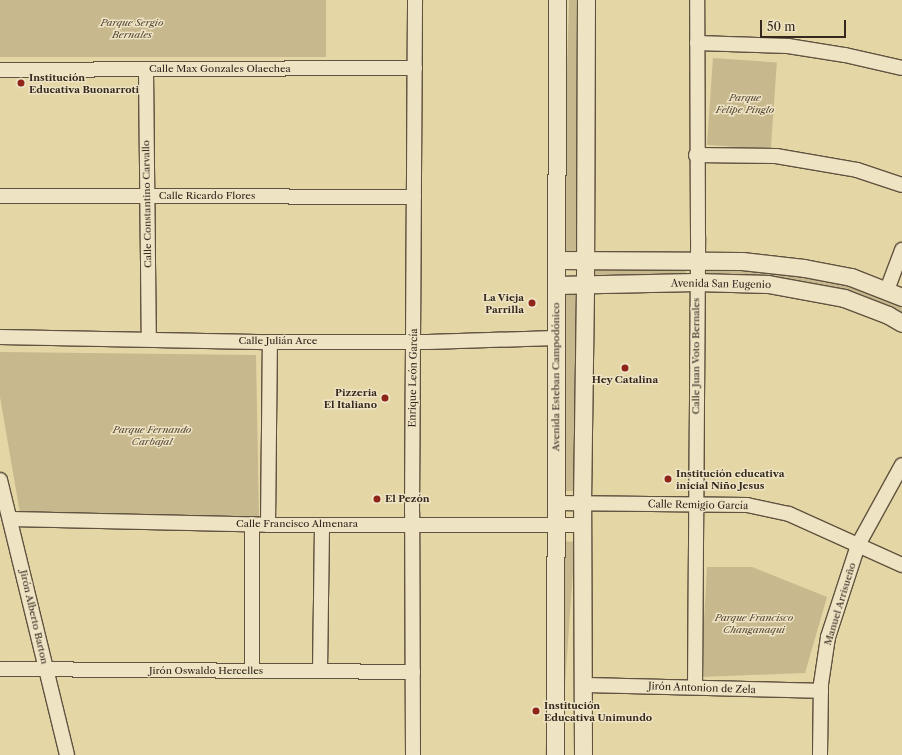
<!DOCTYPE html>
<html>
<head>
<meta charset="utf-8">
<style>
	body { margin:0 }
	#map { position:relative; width:902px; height:755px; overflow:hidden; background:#e5d6a5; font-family:"Libre Caslon Text",serif }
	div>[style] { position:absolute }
	.green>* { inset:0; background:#c7b88e; transform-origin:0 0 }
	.roads { filter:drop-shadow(1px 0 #605340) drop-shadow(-1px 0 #605340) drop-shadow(0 1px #605340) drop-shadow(0 -1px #605340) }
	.minor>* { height:14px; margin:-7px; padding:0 7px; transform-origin:7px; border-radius:7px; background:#eee4c4 }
	.tertiary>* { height:17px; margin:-8.5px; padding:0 8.5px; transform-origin:8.5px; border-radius:8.5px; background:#eee4c4 }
	.dots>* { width:11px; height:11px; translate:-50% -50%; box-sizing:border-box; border:2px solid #eee4c4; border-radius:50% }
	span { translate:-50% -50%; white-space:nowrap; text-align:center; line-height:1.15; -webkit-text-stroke:3px #eee4c4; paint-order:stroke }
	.park-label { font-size:10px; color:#594b3a; font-style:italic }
	.street-label { font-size:10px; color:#34271e }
	.poi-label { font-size:10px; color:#34271e; font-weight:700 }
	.left { translate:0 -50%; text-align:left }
	.right { translate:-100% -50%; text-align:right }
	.scale { position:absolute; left:760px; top:20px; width:86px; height:18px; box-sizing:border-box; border:2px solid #34271e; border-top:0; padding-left:5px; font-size:12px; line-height:14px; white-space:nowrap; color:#34271e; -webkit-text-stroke:3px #eee4c4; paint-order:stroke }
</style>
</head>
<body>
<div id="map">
	<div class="green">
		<i style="left:0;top:0;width:326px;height:57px"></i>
		<i style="clip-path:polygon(569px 0,578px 0,576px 252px,568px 253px,562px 249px)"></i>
		<i style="left:713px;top:58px;width:64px;height:87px;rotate:4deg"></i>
		<i style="left:594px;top:265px;width:92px;height:11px"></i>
		<i style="clip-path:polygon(706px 265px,782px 270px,839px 283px,897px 302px,902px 305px,902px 318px,705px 277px)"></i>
		<i style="clip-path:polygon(566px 292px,577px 293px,576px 491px,561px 491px)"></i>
		<i style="clip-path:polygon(0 352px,256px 355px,259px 518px,20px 513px,0 397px)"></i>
		<i style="left:560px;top:541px;width:15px;height:214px;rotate:4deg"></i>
		<i style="clip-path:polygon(707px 567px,752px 567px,827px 597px,805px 673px,701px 677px)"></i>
	</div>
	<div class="roads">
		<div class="minor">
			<i style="left:697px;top:43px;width:91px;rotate:1.9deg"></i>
			<i style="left:788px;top:46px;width:58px;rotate:9deg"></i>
			<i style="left:845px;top:55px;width:58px;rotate:12.8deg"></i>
			<i style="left:0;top:70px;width:415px;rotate:-0.3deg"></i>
			<i style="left:146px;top:70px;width:269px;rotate:89.4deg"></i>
			<i style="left:696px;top:155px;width:80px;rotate:0.7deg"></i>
			<i style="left:776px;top:156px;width:82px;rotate:9.8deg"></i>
			<i style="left:857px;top:170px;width:47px;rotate:18.4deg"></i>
			<i style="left:0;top:196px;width:414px;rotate:0.1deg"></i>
			<i style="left:887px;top:290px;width:43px;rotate:-69.4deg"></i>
			<i style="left:0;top:337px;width:270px;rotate:1.1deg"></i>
			<i style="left:270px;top:342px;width:158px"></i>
			<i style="left:428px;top:342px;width:128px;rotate:-1.8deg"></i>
			<i style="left:0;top:480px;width:283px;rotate:76.3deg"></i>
			<i style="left:555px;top:503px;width:192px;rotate:0.6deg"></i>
			<i style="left:747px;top:505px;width:43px;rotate:12.1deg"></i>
			<i style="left:789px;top:514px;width:124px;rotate:24.3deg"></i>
			<i style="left:11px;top:519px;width:257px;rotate:1.3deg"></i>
			<i style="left:268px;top:525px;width:315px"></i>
			<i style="left:252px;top:524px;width:147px;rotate:90deg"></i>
			<i style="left:268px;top:525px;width:183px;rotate:-89.4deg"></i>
			<i style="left:0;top:669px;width:413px;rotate:0.4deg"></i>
			<i style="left:320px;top:671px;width:146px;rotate:-89.2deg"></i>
			<i style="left:583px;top:685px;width:238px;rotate:1.4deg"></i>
			<i style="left:695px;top:687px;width:450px;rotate:-89.6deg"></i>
			<i style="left:698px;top:237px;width:237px;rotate:-90.2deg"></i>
			<i style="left:413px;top:755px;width:243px;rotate:-90.2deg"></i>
			<i style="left:412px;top:512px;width:512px;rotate:-89.66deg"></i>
			<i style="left:820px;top:755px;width:71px;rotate:-89.2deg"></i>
			<i style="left:821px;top:684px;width:48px;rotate:-81.5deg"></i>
			<i style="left:828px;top:637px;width:97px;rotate:-71.9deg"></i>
			<i style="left:858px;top:545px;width:91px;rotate:-61.2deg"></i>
		</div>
		<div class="tertiary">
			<i style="left:556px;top:260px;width:186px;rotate:0.3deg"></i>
			<i style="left:742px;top:261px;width:62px;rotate:6.4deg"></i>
			<i style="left:804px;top:268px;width:48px;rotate:10.8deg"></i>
			<i style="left:851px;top:277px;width:55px;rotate:21.4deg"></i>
			<i style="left:557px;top:285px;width:139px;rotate:-1.2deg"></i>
			<i style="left:696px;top:282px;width:72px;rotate:1.6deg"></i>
			<i style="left:768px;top:284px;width:77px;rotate:10.4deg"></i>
			<i style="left:844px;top:298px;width:47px;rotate:21.1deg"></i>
			<i style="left:888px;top:315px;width:16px;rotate:30deg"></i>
			<i style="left:555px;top:755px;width:755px;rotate:-89.85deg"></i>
			<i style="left:583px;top:755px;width:251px;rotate:-90.2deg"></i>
			<i style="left:582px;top:504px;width:220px;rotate:-89.2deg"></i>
			<i style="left:585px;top:284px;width:284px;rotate:-89.8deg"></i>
		</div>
	</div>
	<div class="dots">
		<i style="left:21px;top:83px;background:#8f2418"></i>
		<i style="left:532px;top:303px;background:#8f2418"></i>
		<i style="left:625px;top:368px;background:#8f2418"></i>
		<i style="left:385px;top:398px;background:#8f2418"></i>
		<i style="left:668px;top:479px;background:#8f2418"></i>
		<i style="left:377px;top:499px;background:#8f2418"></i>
		<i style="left:536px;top:711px;background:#8f2418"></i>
	</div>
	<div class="park-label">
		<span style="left:132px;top:28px">Parque Sergio<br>Bernales</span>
		<span style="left:745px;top:103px">Parque<br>Felipe Pinglo</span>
		<span style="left:152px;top:435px">Parque Fernando<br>Carbajal</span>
		<span style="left:754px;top:623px">Parque Francisco<br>Changanaqui</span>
	</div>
	<div class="street-label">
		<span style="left:220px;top:69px">Calle Max Gonzales Olaechea</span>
		<span style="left:207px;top:196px">Calle Ricardo Flores</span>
		<span style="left:147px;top:204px;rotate:-91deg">Calle Constantino Carvallo</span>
		<span style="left:721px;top:284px;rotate:1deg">Avenida San Eugenio</span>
		<span style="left:278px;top:341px">Calle Julián Arce</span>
		<span style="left:696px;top:356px;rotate:-90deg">Calle Juan Voto Bernales</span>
		<span style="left:556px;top:377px;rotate:-90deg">Avenida Esteban Campodónico</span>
		<span style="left:413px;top:378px;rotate:-89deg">Enrique León García</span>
		<span style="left:698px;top:505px;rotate:1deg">Calle Remigio García</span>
		<span style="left:297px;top:524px">Calle Francisco Almenara</span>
		<span style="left:840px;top:604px;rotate:-73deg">Manuel Arrisueño</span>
		<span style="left:34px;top:617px;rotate:77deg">Jirón Alberto Barton</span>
		<span style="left:206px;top:671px">Jirón Oswaldo Hercelles</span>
		<span style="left:702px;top:688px;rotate:2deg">Jirón Antonion de Zela</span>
	</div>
	<div class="poi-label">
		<span class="left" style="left:29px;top:83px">Institución<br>Educativa Buonarroti</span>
		<span class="right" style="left:524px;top:303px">La Vieja<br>Parrilla</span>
		<span style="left:625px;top:380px">Hey Catalina</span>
		<span class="right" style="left:377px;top:398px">Pizzeria<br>El Italiano</span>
		<span class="left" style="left:676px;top:479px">Institución educativa<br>inicial Niño Jesus</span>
		<span class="left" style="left:385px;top:499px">El Pezón</span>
		<span class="left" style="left:544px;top:711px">Institución<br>Educativa Unimundo</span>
	</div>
	<div class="scale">50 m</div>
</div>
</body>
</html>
